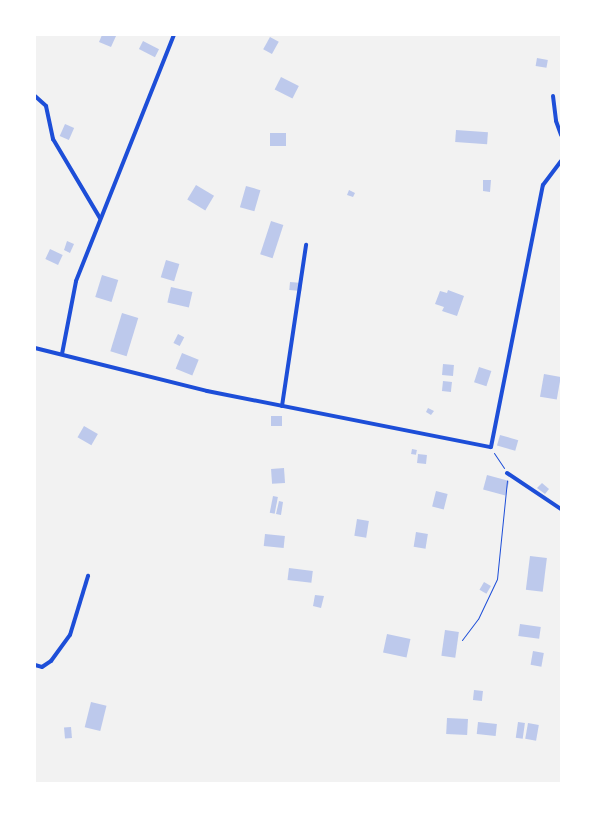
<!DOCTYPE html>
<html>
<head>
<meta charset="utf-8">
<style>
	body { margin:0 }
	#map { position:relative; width:596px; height:818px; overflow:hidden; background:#f2f2f2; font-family:"Alegreya Sans",sans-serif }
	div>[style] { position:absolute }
	.building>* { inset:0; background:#bdc9ec; transform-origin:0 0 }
	.path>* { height:1px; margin:-0.5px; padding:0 0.5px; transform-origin:0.5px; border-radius:0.5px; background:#1d4ed8 }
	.minor>* { height:4px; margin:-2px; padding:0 2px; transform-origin:2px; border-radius:2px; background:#1d4ed8 }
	span { translate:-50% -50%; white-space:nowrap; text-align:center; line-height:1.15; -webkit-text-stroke:5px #fff; paint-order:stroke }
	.frame { position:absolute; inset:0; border:36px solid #fff; pointer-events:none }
</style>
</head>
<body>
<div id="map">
	<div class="building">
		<i style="clip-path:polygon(102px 35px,116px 36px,111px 47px,99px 42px)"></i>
		<i style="left:270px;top:37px;width:10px;height:14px;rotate:29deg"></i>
		<i style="left:143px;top:41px;width:18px;height:9px;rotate:27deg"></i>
		<i style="left:537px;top:58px;width:11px;height:8px;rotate:10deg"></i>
		<i style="left:281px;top:77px;width:20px;height:14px;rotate:27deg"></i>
		<i style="left:65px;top:124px;width:10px;height:13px;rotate:24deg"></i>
		<i style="left:456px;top:130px;width:32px;height:12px;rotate:4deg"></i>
		<i style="left:270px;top:133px;width:16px;height:13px"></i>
		<i style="clip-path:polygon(483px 180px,491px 180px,490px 192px,483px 191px)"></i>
		<i style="left:196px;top:185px;width:21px;height:17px;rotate:31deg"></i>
		<i style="left:246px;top:186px;width:15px;height:22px;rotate:16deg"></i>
		<i style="clip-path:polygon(349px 190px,355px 193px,353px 197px,347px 195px)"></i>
		<i style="left:271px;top:221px;width:13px;height:35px;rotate:18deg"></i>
		<i style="clip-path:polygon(67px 241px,74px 244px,70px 253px,64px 250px)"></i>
		<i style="left:50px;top:249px;width:14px;height:11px;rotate:25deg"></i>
		<i style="left:166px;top:260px;width:14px;height:18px;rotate:17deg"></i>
		<i style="left:102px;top:275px;width:17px;height:23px;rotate:17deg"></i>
		<i style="left:290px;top:282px;width:12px;height:8px;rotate:5deg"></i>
		<i style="left:171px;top:287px;width:22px;height:16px;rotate:13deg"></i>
		<i style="clip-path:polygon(448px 290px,464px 296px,457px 316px,442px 311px,444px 307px,435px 304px,440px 291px,447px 293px)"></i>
		<i style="left:122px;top:313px;width:17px;height:40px;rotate:17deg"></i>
		<i style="left:178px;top:334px;width:7px;height:10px;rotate:27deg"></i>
		<i style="left:182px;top:353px;width:18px;height:17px;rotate:22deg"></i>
		<i style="left:443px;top:364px;width:11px;height:11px;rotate:5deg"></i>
		<i style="left:479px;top:367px;width:13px;height:16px;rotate:18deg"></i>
		<i style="left:544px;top:374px;width:17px;height:23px;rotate:10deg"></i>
		<i style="left:443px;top:381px;width:9px;height:10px;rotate:6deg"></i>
		<i style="clip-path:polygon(428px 408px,434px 411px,431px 415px,426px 412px)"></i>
		<i style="left:282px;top:416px;width:10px;height:11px;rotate:90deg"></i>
		<i style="left:84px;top:426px;width:16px;height:13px;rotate:30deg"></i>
		<i style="left:500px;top:435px;width:19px;height:11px;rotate:16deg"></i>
		<i style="left:412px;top:449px;width:5px;height:5px;rotate:11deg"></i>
		<i style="left:418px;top:454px;width:9px;height:9px;rotate:6deg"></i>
		<i style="left:284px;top:468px;width:15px;height:13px;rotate:86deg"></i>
		<i style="left:487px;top:475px;width:23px;height:15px;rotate:15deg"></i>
		<i style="clip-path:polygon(542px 483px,549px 489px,545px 494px,537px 488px)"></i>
		<i style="left:436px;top:491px;width:12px;height:16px;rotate:14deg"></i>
		<i style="left:273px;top:496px;width:5px;height:17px;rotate:11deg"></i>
		<i style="clip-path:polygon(279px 501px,283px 502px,281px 515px,276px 514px)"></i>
		<i style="left:357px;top:519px;width:12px;height:17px;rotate:9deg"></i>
		<i style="left:416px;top:532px;width:12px;height:15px;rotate:9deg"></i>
		<i style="left:265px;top:534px;width:20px;height:12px;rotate:6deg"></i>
		<i style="left:530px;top:556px;width:17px;height:34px;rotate:7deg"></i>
		<i style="left:289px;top:568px;width:24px;height:12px;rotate:7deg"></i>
		<i style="left:484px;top:582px;width:8px;height:9px;rotate:30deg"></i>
		<i style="clip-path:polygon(315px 595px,324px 596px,321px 608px,313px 606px)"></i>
		<i style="left:520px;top:624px;width:21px;height:12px;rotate:8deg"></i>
		<i style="left:445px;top:630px;width:14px;height:26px;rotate:8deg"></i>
		<i style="left:387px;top:634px;width:24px;height:19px;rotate:12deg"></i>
		<i style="left:533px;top:651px;width:11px;height:14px;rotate:10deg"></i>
		<i style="left:474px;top:690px;width:9px;height:10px;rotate:6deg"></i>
		<i style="left:91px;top:702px;width:16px;height:26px;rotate:14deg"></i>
		<i style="left:447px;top:718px;width:21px;height:16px;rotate:3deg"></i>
		<i style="left:478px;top:722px;width:19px;height:12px;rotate:6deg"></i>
		<i style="left:518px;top:722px;width:7px;height:16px;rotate:8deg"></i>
		<i style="left:528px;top:723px;width:11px;height:16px;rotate:10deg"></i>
		<i style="left:71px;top:727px;width:11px;height:7px;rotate:85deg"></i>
	</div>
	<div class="path">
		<i style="left:494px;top:453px;width:18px;rotate:56deg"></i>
		<i style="left:462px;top:640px;width:26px;rotate:-53deg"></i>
		<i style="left:478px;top:619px;width:44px;rotate:-64.6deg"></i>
		<i style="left:497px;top:579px;width:99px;rotate:-84.2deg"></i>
	</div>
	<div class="minor">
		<i style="left:35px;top:96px;width:15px;rotate:42deg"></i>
		<i style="left:46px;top:106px;width:34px;rotate:78deg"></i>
		<i style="left:53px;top:139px;width:92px;rotate:59.3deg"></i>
		<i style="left:553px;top:96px;width:25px;rotate:83deg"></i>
		<i style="left:556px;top:121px;width:15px;rotate:70deg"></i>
		<i style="left:35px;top:348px;width:177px;rotate:14deg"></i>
		<i style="left:207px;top:391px;width:289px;rotate:11.2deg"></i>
		<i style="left:491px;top:447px;width:267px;rotate:-78.8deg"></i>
		<i style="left:543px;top:185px;width:30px;rotate:-53deg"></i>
		<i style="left:62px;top:354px;width:74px;rotate:-79.1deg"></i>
		<i style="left:76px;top:281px;width:265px;rotate:-68.3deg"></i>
		<i style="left:282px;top:406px;width:163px;rotate:-81.5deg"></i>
		<i style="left:507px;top:473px;width:65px;rotate:33.7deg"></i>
		<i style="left:35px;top:665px;width:7px;rotate:16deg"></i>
		<i style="left:42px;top:667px;width:11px;rotate:-34deg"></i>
		<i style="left:51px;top:661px;width:32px;rotate:-54deg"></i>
		<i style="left:70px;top:635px;width:62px;rotate:-73deg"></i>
	</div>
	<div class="frame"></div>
</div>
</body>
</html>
